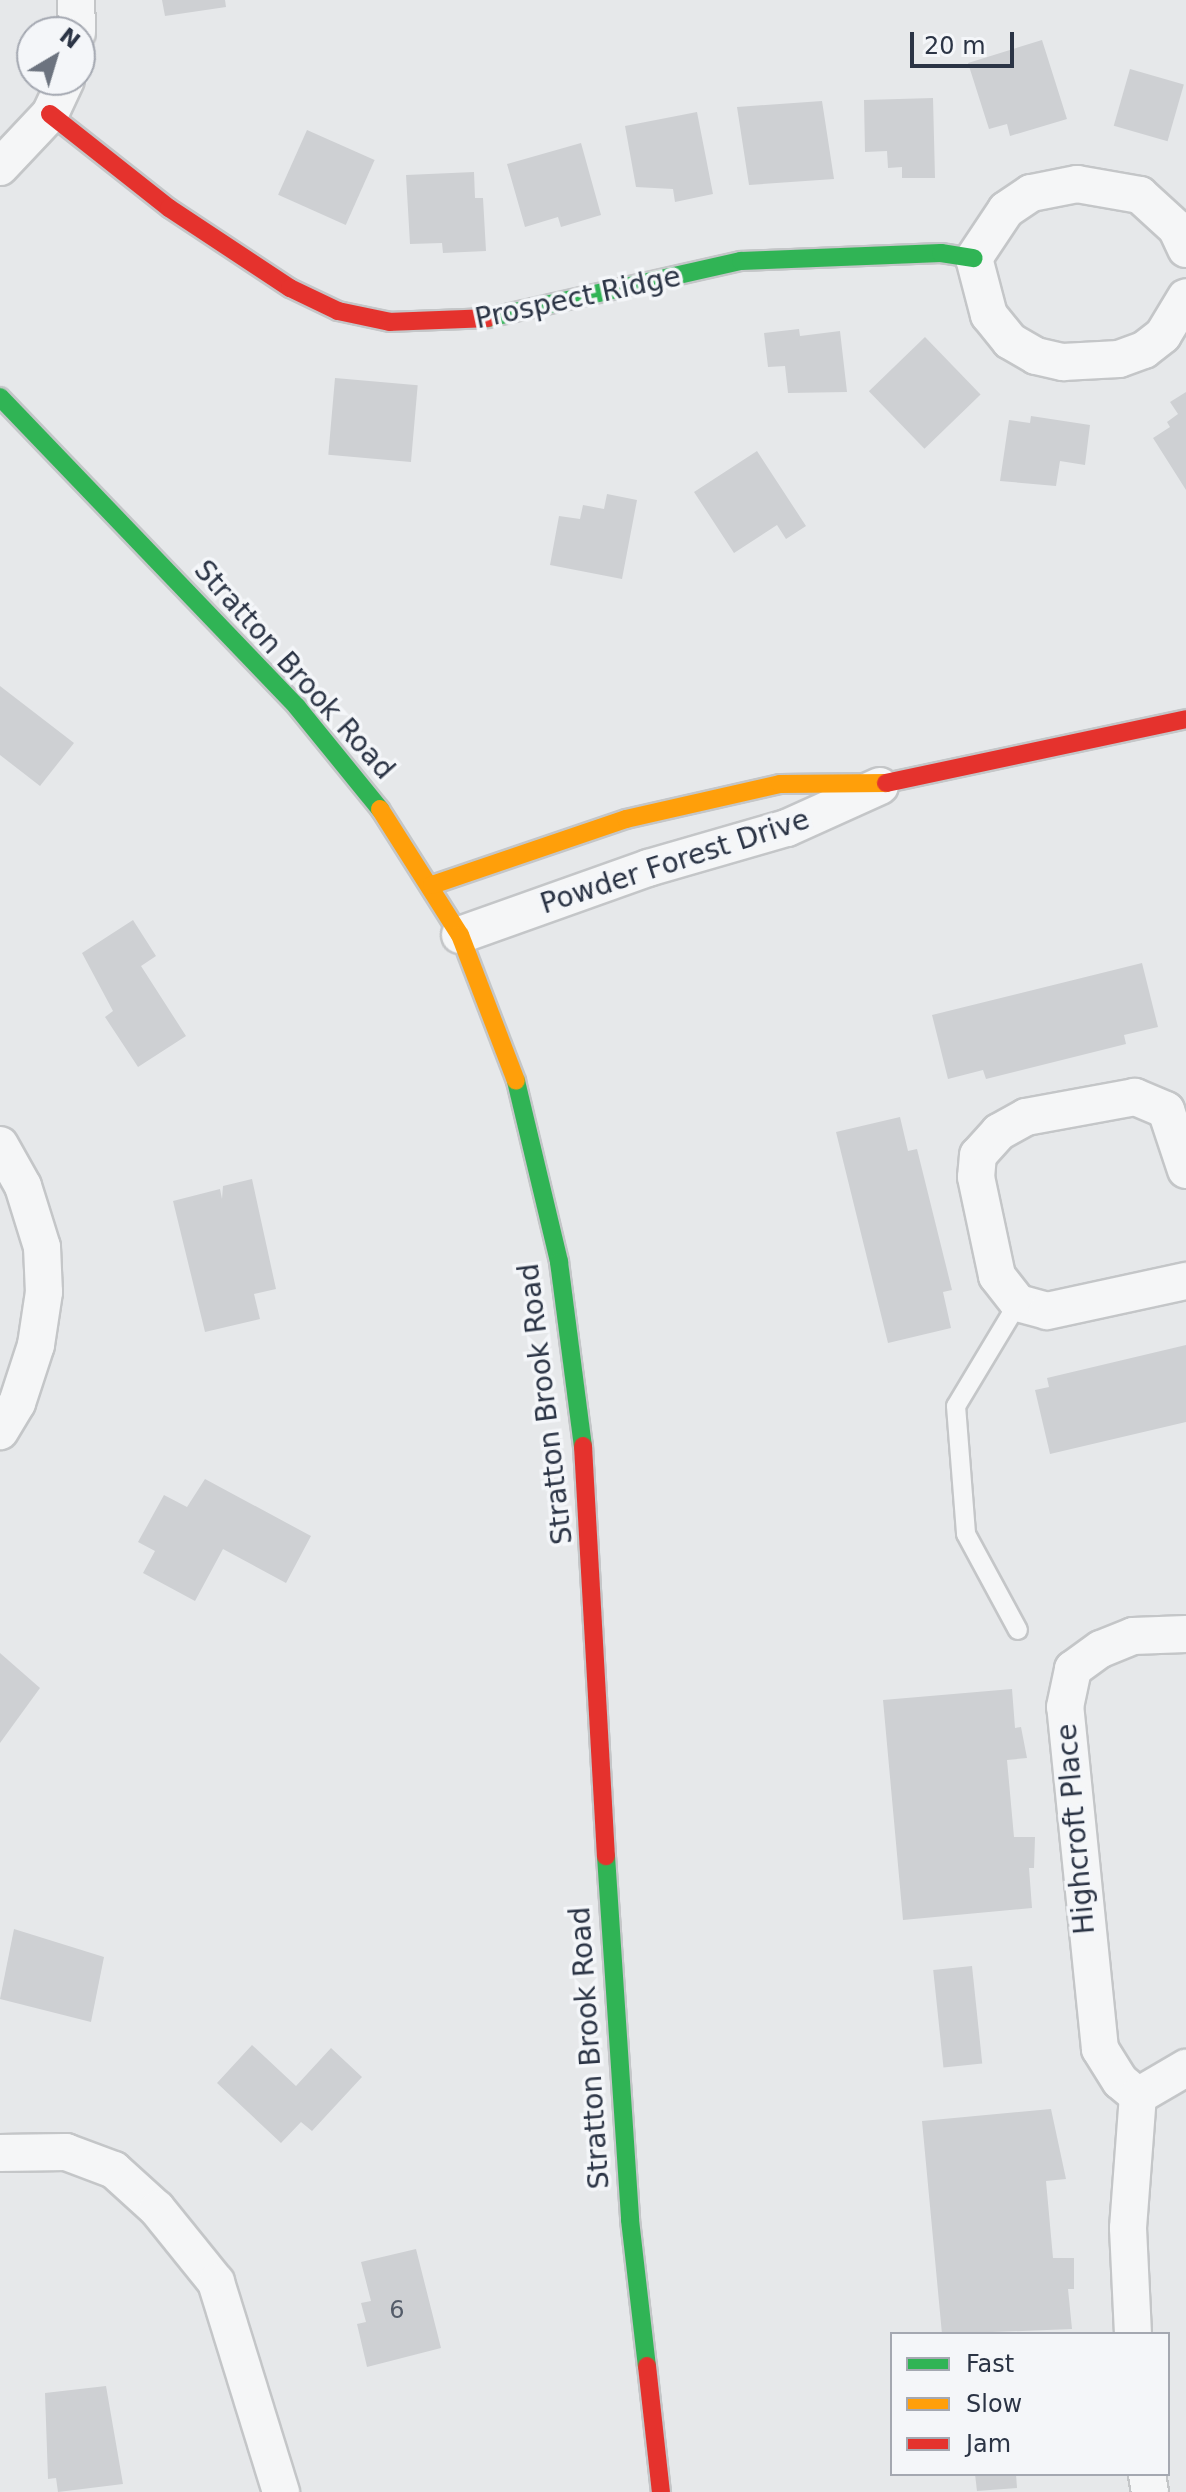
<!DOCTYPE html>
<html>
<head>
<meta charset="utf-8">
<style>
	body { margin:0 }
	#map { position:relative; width:1186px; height:2492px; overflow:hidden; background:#e6e8ea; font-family:"DejaVu Sans",sans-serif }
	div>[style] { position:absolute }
	.building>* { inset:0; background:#ced0d3; transform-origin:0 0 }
	.roads { filter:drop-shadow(2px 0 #c4c6c8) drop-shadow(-2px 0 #c4c6c8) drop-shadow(0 2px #c4c6c8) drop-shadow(0 -2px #c4c6c8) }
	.lane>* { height:18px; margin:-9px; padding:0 9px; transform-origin:9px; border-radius:9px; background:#f5f6f7 }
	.street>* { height:36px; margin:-18px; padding:0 18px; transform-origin:18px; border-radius:18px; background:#f5f6f7 }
	.fast>* { height:18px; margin:-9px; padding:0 9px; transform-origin:9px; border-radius:9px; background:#30b455 }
	.slow>* { height:18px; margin:-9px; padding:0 9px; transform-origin:9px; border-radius:9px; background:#ff9f0a }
	.jam>* { height:18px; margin:-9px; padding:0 9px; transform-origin:9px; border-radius:9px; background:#e5322d }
	span { translate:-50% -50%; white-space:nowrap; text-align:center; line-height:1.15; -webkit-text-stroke:7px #f4f6f9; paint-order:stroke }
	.number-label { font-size:24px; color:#545c69 }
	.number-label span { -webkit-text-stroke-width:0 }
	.street-label { font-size:28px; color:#2b3445 }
	.legend { position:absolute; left:890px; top:2332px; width:280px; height:144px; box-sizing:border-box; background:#f4f6f9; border:2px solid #a4a8b1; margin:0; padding:10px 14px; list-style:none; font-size:24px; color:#2b3445 }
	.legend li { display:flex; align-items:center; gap:16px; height:40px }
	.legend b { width:40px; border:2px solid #a4a8b1 }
	.north { position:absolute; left:16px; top:16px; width:80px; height:80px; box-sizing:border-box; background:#f4f6f9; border:2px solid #a4a8b1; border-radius:50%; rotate:38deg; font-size:22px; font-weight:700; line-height:32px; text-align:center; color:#2b3445 }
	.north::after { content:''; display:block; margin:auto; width:28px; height:36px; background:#6c737f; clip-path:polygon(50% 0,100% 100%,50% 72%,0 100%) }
	.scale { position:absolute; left:910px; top:32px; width:104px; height:36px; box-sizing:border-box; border:4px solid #2b3445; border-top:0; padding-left:10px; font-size:24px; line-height:28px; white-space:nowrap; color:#2b3445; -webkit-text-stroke:6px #f4f6f9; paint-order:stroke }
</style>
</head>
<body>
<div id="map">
	<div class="building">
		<i style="clip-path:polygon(162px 0,225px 0,226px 7px,165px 16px)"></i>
		<i style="clip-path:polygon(1042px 40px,1067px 119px,1010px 136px,1007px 124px,989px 129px,968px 63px)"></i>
		<i style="left:1130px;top:69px;width:56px;height:59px;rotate:16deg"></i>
		<i style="clip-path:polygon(933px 98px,935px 178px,902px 178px,902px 167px,888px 168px,887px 151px,865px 152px,864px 100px)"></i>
		<i style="clip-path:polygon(822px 101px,834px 179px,749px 185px,737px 107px)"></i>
		<i style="clip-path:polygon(697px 112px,713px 194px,675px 202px,673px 189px,636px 187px,625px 126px)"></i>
		<i style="left:307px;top:130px;width:74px;height:71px;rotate:24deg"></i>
		<i style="clip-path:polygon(581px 143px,601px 215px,561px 227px,558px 217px,525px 227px,507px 164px)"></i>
		<i style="clip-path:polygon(474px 172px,475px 198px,483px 198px,486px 251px,443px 253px,442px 243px,410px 244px,406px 175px)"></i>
		<i style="clip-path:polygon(799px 329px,800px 336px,840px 331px,847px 392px,788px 393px,785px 366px,768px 367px,764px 333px)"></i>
		<i style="left:925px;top:337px;width:80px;height:78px;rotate:46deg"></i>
		<i style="left:335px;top:378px;width:83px;height:77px;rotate:5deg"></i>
		<i style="clip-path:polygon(1186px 392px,1186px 490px,1153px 438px,1170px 427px,1167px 422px,1178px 414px,1170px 402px)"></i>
		<i style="clip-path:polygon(1031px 416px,1090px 425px,1085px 465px,1060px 461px,1056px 486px,1000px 481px,1009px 420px,1030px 423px)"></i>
		<i style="clip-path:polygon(757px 451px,806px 526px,786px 539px,777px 525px,734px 553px,694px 492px)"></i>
		<i style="clip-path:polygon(607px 494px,637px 500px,622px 579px,550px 565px,559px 516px,580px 519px,583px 505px,604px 509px)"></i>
		<i style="clip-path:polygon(0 686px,74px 743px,40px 786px,0 755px)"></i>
		<i style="clip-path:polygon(133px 920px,156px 956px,141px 966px,186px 1036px,138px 1067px,105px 1017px,113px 1011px,82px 953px)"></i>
		<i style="clip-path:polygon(1142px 963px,1158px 1027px,1124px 1035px,1126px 1044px,986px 1079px,983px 1070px,948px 1079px,932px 1015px)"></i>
		<i style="clip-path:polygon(900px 1117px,908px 1151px,917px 1149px,952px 1290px,943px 1292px,951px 1328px,888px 1343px,836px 1132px)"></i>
		<i style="clip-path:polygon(252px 1179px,276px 1289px,254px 1294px,260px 1319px,205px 1332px,173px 1201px,220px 1189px,222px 1199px,223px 1186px)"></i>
		<i style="clip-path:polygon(1186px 1345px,1186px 1422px,1050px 1454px,1035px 1390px,1049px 1387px,1047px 1378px)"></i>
		<i style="clip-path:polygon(205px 1479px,311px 1536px,286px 1583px,223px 1549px,195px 1601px,143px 1573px,155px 1551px,138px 1542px,164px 1495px,187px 1507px)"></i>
		<i style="clip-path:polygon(0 1653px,40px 1688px,0 1743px)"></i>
		<i style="clip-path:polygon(1012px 1689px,1015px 1728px,1021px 1727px,1027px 1758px,1007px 1760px,1014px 1837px,1035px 1837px,1034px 1868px,1029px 1868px,1032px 1908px,903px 1920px,883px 1700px)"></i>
		<i style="clip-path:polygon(14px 1929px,104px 1957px,91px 2022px,0 1999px)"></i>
		<i style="left:972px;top:1966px;width:98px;height:39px;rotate:84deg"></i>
		<i style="clip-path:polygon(252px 2045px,296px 2086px,331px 2048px,362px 2077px,312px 2131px,301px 2122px,281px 2143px,217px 2083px)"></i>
		<i style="clip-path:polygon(1051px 2109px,1066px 2179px,1046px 2181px,1053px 2258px,1074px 2258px,1074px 2289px,1068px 2289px,1072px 2329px,942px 2334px,922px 2121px)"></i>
		<i style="clip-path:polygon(416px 2249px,441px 2348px,367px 2367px,357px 2324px,366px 2322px,361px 2303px,371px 2301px,361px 2262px)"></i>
		<i style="clip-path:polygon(106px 2386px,123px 2484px,58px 2492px,56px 2478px,48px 2479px,45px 2393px)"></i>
		<i style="clip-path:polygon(975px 2474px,1016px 2474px,1017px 2488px,977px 2491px)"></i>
	</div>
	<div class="roads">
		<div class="lane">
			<i style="left:1018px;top:1303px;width:120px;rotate:121deg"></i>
			<i style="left:956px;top:1406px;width:128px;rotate:85.5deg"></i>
			<i style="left:966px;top:1534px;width:109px;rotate:61.6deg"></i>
		</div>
		<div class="street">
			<i style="left:76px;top:0;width:32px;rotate:88deg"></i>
			<i style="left:0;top:167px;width:73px;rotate:-46.7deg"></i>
			<i style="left:50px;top:114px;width:38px;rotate:-65deg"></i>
			<i style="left:1186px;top:249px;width:23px;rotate:-115deg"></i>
			<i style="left:1176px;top:228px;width:49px;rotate:-137.5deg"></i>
			<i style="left:1140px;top:195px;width:64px;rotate:-170.1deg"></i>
			<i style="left:1077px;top:184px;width:47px;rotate:168.9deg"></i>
			<i style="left:1031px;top:193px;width:30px;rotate:146deg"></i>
			<i style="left:1006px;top:210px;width:58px;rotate:123.7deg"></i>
			<i style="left:974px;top:258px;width:59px;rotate:75.3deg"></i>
			<i style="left:989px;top:315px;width:33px;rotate:51deg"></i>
			<i style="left:1010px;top:341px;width:30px;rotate:30deg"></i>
			<i style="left:1036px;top:356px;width:28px;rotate:13deg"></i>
			<i style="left:1063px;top:362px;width:56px;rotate:-3.1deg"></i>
			<i style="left:1119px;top:359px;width:27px;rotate:-20deg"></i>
			<i style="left:1144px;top:350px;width:24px;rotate:-38deg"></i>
			<i style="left:1163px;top:335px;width:44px;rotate:-58.8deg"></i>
			<i style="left:460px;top:935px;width:200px;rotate:-19.6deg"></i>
			<i style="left:648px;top:868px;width:145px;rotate:-16.1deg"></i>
			<i style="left:787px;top:828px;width:102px;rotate:-24.3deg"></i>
			<i style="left:0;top:1145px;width:47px;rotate:60.7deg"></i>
			<i style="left:23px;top:1186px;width:64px;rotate:72.7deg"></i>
			<i style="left:42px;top:1247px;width:45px;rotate:87.5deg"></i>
			<i style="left:44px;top:1292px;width:54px;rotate:98.6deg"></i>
			<i style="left:36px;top:1345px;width:61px;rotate:108.1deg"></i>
			<i style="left:17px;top:1403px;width:33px;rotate:121deg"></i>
			<i style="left:1186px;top:1170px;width:63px;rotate:-108.4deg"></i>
			<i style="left:1166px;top:1110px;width:34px;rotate:-157deg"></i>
			<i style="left:1135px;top:1097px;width:111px;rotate:169.6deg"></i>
			<i style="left:1026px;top:1117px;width:31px;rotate:151deg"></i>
			<i style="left:999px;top:1132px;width:31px;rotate:132deg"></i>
			<i style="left:978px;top:1155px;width:22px;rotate:95deg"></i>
			<i style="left:976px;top:1177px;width:101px;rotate:78deg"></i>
			<i style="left:997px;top:1276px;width:34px;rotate:52deg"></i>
			<i style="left:1018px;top:1303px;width:30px;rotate:15deg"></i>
			<i style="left:1047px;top:1311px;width:142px;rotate:-12.2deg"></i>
			<i style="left:1138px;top:2096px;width:23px;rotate:-140deg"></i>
			<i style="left:1120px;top:2081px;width:38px;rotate:-122deg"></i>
			<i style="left:1100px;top:2049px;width:344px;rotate:-95.8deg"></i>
			<i style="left:1065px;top:1707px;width:39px;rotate:-78deg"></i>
			<i style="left:1073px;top:1669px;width:34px;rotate:-36deg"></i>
			<i style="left:1101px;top:1649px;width:35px;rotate:-22deg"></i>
			<i style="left:1133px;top:1636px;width:53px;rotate:-2.2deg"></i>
			<i style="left:1138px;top:2096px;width:56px;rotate:-30.3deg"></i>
			<i style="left:0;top:2153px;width:66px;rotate:-0.9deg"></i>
			<i style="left:66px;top:2152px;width:51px;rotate:20.6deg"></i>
			<i style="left:114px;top:2170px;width:58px;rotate:42.2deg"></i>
			<i style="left:157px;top:2209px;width:94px;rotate:51.1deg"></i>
			<i style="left:216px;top:2282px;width:220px;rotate:72.8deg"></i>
			<i style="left:1133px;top:2334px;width:106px;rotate:-92.7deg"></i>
			<i style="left:1128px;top:2228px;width:132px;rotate:-85.7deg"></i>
			<i style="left:1147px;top:2474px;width:18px;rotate:81deg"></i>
		</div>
		<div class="fast">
			<i style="left:488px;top:318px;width:259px;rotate:-12.7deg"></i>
			<i style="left:741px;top:261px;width:200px;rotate:-2.3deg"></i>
			<i style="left:941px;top:253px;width:33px;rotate:9deg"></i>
			<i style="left:0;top:397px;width:429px;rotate:46.2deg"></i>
			<i style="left:297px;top:707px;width:132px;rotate:50.9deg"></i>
			<i style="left:516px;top:1081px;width:186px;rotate:76.6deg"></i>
			<i style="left:559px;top:1262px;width:186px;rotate:82.6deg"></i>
			<i style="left:606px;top:1856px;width:365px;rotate:86.2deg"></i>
			<i style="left:630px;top:2220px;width:147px;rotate:83.4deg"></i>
		</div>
		<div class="slow">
			<i style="left:380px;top:809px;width:149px;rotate:57.6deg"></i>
			<i style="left:460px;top:935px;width:156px;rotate:69deg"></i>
			<i style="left:432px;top:885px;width:205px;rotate:-18.8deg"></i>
			<i style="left:626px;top:819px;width:158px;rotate:-12.8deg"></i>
			<i style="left:780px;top:784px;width:106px;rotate:-0.5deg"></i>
		</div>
		<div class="jam">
			<i style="left:50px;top:114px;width:152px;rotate:38.3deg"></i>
			<i style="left:169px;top:208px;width:145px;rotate:33.5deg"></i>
			<i style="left:290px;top:288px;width:53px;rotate:25.6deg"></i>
			<i style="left:338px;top:311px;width:53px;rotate:11.9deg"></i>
			<i style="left:390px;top:322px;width:98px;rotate:-2.3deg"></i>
			<i style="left:886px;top:783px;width:307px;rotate:-12deg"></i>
			<i style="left:583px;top:1446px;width:411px;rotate:86.8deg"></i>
			<i style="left:647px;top:2366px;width:127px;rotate:83.7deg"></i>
		</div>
	</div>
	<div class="number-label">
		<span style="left:397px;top:2311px">6</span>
	</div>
	<div class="street-label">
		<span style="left:578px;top:298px;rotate:-12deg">Prospect Ridge</span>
		<span style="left:294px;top:670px;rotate:48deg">Stratton Brook Road</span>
		<span style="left:675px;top:862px;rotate:-18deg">Powder Forest Drive</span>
		<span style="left:546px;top:1404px;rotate:-97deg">Stratton Brook Road</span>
		<span style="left:1076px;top:1829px;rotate:-95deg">Highcroft Place</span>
		<span style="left:590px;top:2048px;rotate:-94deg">Stratton Brook Road</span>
	</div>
	<ul class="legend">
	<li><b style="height:10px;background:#30b455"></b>Fast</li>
	<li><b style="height:10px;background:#ff9f0a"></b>Slow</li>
	<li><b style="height:10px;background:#e5322d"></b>Jam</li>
	</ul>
	<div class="north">N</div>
	<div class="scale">20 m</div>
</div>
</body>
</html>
